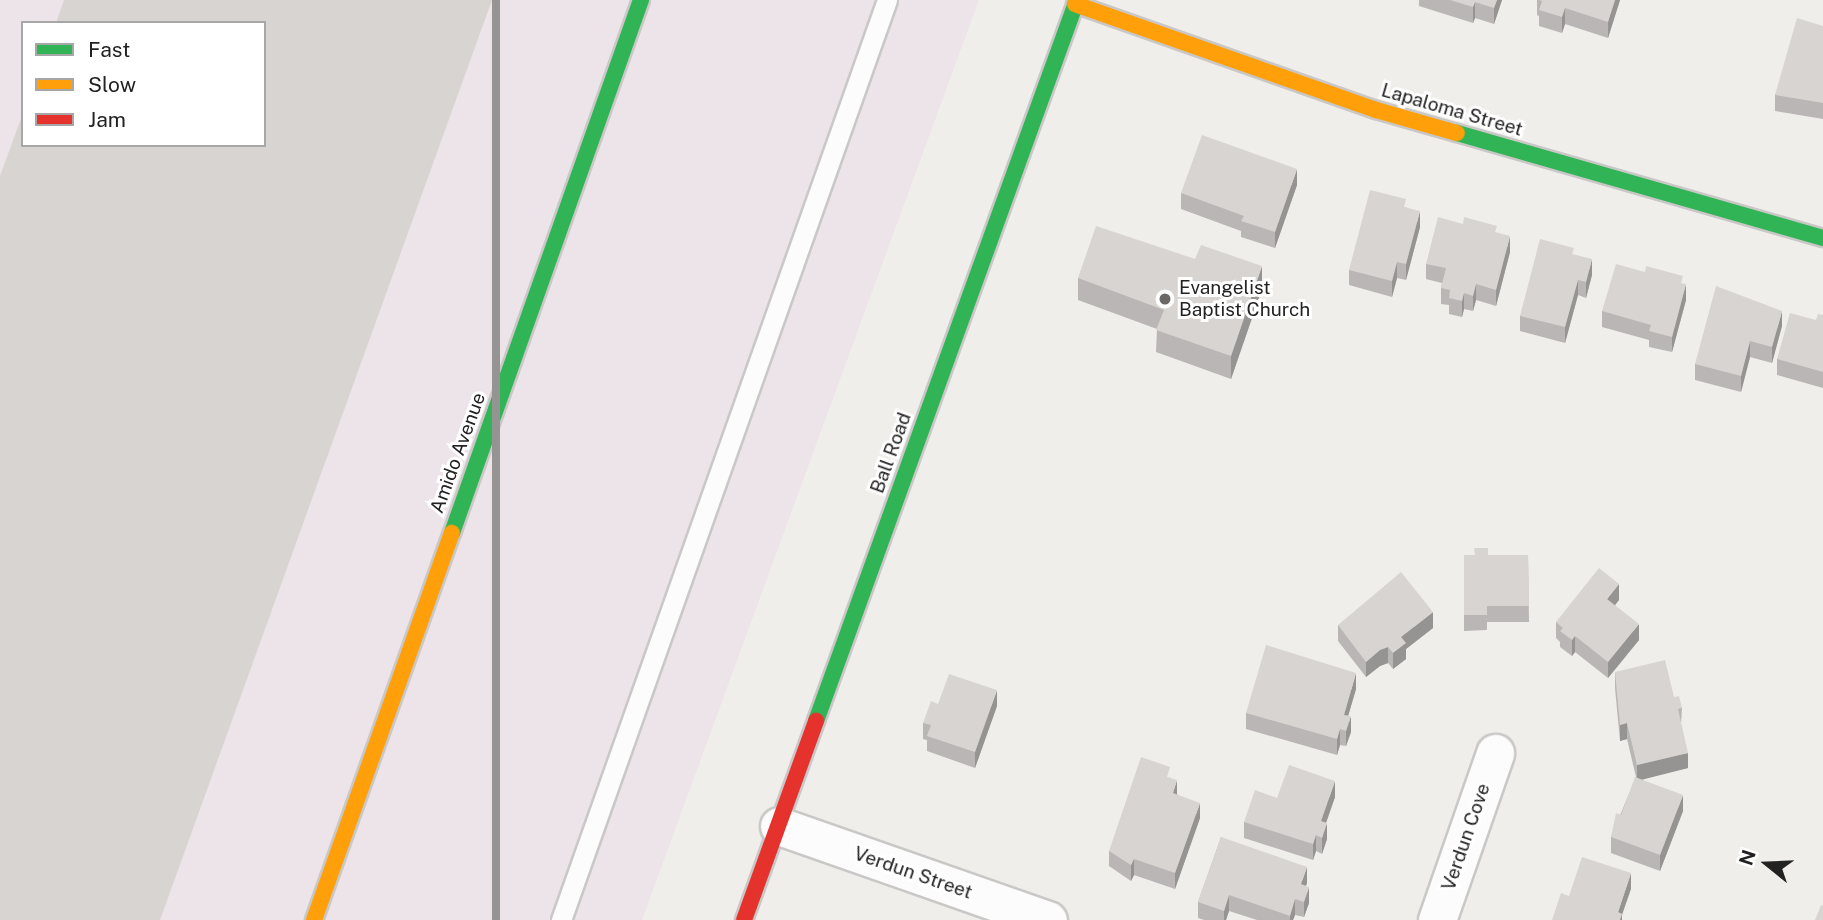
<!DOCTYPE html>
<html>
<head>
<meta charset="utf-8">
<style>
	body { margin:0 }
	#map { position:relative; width:1823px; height:920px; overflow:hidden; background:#f0eeeb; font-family:"Public Sans",sans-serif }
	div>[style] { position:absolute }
	.industrial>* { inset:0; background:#ede4e9 }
	.roads { filter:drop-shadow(2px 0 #c9c8c7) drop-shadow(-2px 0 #c9c8c7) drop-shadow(0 2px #c9c8c7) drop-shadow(0 -2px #c9c8c7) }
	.lane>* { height:19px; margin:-9.5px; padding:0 9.5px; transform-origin:9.5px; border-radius:9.5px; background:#fdfcfc }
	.street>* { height:37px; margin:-18.5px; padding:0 18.5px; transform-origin:18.5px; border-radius:18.5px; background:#fdfcfc }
	.fast>* { height:16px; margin:-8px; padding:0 8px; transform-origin:8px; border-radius:8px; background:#30b455 }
	.slow>* { height:16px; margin:-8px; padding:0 8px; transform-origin:8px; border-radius:8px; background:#ff9f0a }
	.jam>* { height:16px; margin:-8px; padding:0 8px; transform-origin:8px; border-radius:8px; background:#e5322d }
	.wall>* { inset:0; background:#b9b6b5 }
	.shaded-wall>* { inset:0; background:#969493; transform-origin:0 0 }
	.building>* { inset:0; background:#d7d4d2 }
	.dots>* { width:19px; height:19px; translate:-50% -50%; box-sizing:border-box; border:4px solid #fff; border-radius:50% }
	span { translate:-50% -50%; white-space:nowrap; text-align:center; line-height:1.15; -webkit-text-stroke:6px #fff; paint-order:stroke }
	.street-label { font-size:19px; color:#222 }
	.poi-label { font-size:19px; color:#222 }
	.left { translate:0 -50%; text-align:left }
	.legend { position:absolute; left:21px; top:21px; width:245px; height:126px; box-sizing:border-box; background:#fff; border:2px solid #a7a7a7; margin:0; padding:9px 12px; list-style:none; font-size:21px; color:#222 }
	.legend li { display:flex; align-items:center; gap:14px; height:35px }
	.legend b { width:35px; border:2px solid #a7a7a7 }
	.north { position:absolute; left:1732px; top:829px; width:70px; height:70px; -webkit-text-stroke:5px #fff; paint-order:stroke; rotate:288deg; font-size:19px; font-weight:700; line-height:28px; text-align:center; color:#222 }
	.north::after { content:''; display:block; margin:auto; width:24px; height:32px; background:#222; clip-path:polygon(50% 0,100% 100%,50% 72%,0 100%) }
</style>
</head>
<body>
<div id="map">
	<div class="industrial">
		<i style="clip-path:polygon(evenodd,0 0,979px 0,642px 920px,0 920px,0 0,23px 23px,264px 23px,264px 145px,23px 145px,23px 23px)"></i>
	</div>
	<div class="roads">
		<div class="lane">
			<i style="left:561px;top:920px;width:976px;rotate:-70.49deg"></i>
		</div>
		<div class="street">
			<i style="left:779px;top:826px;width:285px;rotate:19.3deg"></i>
			<i style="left:1437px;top:920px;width:177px;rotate:-70.8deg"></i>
		</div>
		<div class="fast">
			<i style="left:1457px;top:133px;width:381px;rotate:16deg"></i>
			<i style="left:452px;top:533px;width:566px;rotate:-70.48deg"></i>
			<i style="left:816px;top:721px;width:767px;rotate:-70.1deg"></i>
		</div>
		<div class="slow">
			<i style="left:1075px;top:4px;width:319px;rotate:19.4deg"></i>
			<i style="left:1376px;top:110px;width:84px;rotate:15.9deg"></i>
			<i style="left:314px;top:920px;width:411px;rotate:-70.4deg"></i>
		</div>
		<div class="jam">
			<i style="left:744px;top:920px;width:212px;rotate:-70.1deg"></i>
		</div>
	</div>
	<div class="wall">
		<i style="clip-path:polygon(1419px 0,1502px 0,1494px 24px,1475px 18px,1473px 23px,1419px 6px)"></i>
		<i style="clip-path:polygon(1537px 0,1620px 0,1608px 38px,1565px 24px,1562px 33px,1539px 26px,1539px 16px,1537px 15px)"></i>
		<i style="clip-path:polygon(1823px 26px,1823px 119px,1775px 111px,1775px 95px)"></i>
		<i style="clip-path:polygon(1297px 185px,1275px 248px,1241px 237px,1241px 231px,1181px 209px,1181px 193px)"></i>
		<i style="clip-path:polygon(1406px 207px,1420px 227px,1406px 280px,1397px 278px,1392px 297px,1349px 285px,1349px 270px)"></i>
		<i style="clip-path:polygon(1497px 233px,1510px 252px,1496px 306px,1476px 300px,1473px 311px,1464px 309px,1462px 317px,1449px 314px,1449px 305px,1441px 304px,1441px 288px,1442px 283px,1426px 279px,1426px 264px)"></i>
		<i style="clip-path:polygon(1574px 255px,1592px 275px,1586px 298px,1578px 295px,1565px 343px,1520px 331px,1520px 316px)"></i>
		<i style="clip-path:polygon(1078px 278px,1262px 289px,1231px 379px,1156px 352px,1157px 329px,1078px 300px)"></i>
		<i style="clip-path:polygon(1683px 284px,1686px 300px,1672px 352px,1649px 347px,1649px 340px,1602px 327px,1602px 311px)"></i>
		<i style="clip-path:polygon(1823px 315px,1823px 388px,1777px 375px,1777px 359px,1816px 320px)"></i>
		<i style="clip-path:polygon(1782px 326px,1772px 363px,1750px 357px,1741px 392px,1695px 380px,1695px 364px)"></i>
		<i style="clip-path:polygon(1464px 555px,1528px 555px,1529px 622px,1487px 622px,1487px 630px,1464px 631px)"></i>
		<i style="clip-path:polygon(1619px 600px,1615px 605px,1639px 640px,1608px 678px,1575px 652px,1572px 656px,1560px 647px,1560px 642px,1556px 638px,1556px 622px)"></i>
		<i style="clip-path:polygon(1338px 625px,1433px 628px,1406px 649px,1406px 659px,1393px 669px,1388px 663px,1380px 666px,1366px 677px,1338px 641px)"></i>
		<i style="clip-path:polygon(1615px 672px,1674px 697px,1682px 708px,1681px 724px,1688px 768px,1642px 779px,1683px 811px,1660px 871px,1611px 853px,1611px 837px,1636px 777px,1627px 739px,1620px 741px,1615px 688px)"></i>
		<i style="clip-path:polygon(1356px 689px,1348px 716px,1351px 732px,1346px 746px,1340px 745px,1337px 755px,1246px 729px,1246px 713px)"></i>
		<i style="clip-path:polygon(938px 704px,997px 706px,975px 768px,927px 751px,927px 740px,923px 739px,923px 723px)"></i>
		<i style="clip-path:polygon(1170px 777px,1177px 794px,1200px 818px,1175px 889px,1134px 875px,1131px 881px,1109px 866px,1109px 851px)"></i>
		<i style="clip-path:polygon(1335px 797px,1326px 823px,1327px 839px,1322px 854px,1316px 851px,1313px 860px,1244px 838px,1244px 822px,1277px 798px)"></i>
		<i style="clip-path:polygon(1221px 837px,1307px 883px,1306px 886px,1309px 903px,1304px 917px,1295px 915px,1293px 920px,1257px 920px,1229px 911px,1226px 920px,1204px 920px,1198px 918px,1198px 902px)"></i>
	</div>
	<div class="shaded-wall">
		<i style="left:492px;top:0;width:8px;height:978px"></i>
		<i style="clip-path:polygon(1497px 0,1502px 0,1494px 24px,1494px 8px)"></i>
		<i style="clip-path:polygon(1615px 0,1620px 0,1608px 38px,1608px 22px)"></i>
		<i style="clip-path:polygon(1475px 2px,1475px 18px,1473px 23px,1473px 7px)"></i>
		<i style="clip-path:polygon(1565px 8px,1565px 24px,1562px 33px,1562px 17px)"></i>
		<i style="clip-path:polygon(1297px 169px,1297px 185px,1275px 248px,1275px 232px)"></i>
		<i style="clip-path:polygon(1420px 211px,1420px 227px,1406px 280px,1406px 264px)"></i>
		<i style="clip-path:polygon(1510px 236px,1510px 252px,1496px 306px,1496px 290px)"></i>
		<i style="clip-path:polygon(1592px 259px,1592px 275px,1586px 298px,1586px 282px)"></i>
		<i style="clip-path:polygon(1397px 262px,1397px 278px,1392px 297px,1392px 281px)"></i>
		<i style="clip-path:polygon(1262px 266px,1262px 289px,1231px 379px,1231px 356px)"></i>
		<i style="clip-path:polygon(1578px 280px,1578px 295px,1565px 343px,1565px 327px)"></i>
		<i style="clip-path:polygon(1476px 284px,1476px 300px,1473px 311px,1473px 296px)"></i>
		<i style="clip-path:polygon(1686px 284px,1686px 300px,1672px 352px,1672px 337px)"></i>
		<i style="clip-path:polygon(1464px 293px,1464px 309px,1462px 317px,1462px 301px)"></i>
		<i style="clip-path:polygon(1782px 311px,1782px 326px,1772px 363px,1772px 347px)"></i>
		<i style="clip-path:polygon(1750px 341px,1750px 357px,1741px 392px,1741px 376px)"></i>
		<i style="clip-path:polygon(1619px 584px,1619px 600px,1607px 615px,1607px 599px)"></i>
		<i style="clip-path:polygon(1433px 612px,1433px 628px,1406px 649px,1406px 659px,1393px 669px,1393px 653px,1401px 637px)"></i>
		<i style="clip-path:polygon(1639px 624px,1639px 640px,1608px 678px,1608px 662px)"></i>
		<i style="clip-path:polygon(1575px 636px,1575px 652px,1572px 656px,1572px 640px)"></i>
		<i style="clip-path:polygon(1388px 647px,1388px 663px,1380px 666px,1366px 677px,1366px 662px,1380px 650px)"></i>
		<i style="clip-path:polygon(1356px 673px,1356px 689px,1344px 730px,1344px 715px)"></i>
		<i style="clip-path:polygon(997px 690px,997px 706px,975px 768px,975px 752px)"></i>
		<i style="clip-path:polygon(1351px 716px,1351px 732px,1346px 746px,1346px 731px)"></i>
		<i style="clip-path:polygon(1627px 723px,1627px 739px,1620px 741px,1620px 725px)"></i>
		<i style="clip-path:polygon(1340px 729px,1340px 745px,1337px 755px,1337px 739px)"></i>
		<i style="clip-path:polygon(1688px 753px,1688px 768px,1637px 781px,1637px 765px)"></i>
		<i style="clip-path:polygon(1177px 780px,1177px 796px,1173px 793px)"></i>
		<i style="clip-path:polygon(1335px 781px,1335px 797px,1321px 837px,1321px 821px)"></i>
		<i style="clip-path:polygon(1683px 795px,1683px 811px,1660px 871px,1660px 855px)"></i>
		<i style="clip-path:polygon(1200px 803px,1200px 818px,1175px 889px,1175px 873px)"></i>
		<i style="clip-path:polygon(1327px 823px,1327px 839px,1322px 854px,1322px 838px)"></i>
		<i style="clip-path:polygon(1316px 835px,1316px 851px,1313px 860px,1313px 844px)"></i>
		<i style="clip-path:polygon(1134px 859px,1134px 875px,1131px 881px,1131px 865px)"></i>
		<i style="clip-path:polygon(1307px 867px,1307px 883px,1301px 899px,1301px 884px)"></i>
		<i style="clip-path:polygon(1631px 873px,1631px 889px,1622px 915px,1622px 920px,1618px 920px,1618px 912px)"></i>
		<i style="clip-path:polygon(1309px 887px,1309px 903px,1304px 917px,1304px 902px)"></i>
		<i style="clip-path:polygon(1229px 895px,1229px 911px,1226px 920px,1224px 920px,1224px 911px)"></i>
		<i style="clip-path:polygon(1295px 899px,1295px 915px,1293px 920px,1290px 920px,1290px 916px)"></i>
	</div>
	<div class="building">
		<i style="clip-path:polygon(64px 0,492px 0,160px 920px,0 920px,0 176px,23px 113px,23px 145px,264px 145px,264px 23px,56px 23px)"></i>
		<i style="clip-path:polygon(1450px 0,1497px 0,1494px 8px,1475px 2px,1473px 7px)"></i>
		<i style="clip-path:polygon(1539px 0,1615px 0,1608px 22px,1565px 8px,1562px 17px,1539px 10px,1542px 1px)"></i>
		<i style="clip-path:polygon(1797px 18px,1823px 26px,1823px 103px,1775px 95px)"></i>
		<i style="clip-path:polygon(1202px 135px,1297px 169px,1275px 232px,1241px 221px,1244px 216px,1181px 193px)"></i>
		<i style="clip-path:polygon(1370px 190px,1406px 199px,1404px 207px,1420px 211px,1406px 264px,1397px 262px,1392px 281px,1349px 270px)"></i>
		<i style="clip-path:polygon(1438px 217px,1463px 224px,1464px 217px,1497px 226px,1495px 232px,1510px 236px,1496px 290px,1476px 284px,1473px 296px,1464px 293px,1462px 301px,1449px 298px,1450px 290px,1441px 288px,1446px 268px,1426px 264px)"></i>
		<i style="clip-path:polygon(1096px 226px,1195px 259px,1201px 245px,1262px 266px,1231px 356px,1156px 330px,1164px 310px,1078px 278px)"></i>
		<i style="clip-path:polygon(1540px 239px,1574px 248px,1572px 254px,1592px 259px,1586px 282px,1578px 280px,1565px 327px,1520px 316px)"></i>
		<i style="clip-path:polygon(1616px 264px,1645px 272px,1646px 266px,1683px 276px,1681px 283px,1686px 284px,1672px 337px,1649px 331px,1651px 325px,1602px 311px)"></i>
		<i style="clip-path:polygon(1716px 286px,1782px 311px,1772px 347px,1750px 341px,1741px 376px,1695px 364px)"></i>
		<i style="clip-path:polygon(1790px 313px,1816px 320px,1818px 314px,1823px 315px,1823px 372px,1777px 359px)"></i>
		<i style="clip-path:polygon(1474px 548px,1488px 548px,1488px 555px,1528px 555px,1529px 606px,1487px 606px,1487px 615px,1464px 615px,1464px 555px,1475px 555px)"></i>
		<i style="clip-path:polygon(1599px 568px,1619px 584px,1607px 599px,1639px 624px,1608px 662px,1575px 636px,1572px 640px,1560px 631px,1563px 628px,1556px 622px)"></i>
		<i style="clip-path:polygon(1401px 572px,1433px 612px,1401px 637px,1406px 643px,1393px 653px,1388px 647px,1380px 650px,1366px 662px,1338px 625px)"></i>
		<i style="clip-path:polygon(1266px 645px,1356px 673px,1344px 715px,1351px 716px,1346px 731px,1340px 729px,1337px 739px,1246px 713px)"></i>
		<i style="clip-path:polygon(1665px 660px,1674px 697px,1679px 696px,1682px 708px,1678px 709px,1688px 753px,1637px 765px,1627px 723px,1620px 725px,1615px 672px)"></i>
		<i style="clip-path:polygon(949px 674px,997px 690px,975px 752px,927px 736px,931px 725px,923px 723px,931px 701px,938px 704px)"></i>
		<i style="clip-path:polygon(1141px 757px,1170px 767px,1167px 777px,1177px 780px,1173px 793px,1200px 803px,1175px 873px,1134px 859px,1131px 865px,1109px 851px)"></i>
		<i style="clip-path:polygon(1289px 765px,1335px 781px,1321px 821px,1327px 823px,1322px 838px,1316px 835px,1313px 844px,1244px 822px,1255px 790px,1277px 798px)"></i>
		<i style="clip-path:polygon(1635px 777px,1683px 795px,1660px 855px,1611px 837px,1616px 813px,1621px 815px)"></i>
		<i style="clip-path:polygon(1221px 837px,1307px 867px,1301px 884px,1309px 887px,1304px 902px,1295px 899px,1290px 916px,1229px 895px,1224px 911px,1198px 902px)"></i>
		<i style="clip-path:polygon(1582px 857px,1631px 873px,1618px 912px,1622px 914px,1620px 920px,1552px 920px,1561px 893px,1569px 896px)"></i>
		<i style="clip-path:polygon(1821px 905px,1823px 906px,1823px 920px,1815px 920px)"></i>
	</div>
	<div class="dots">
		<i style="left:1165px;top:299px;background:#6a6968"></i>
	</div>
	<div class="street-label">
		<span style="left:1452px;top:110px;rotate:16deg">Lapaloma Street</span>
		<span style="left:458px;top:453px;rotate:-70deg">Amido Avenue</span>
		<span style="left:891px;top:453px;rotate:-70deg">Ball Road</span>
		<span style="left:1466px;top:837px;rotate:-71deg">Verdun Cove</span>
		<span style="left:913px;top:873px;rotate:19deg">Verdun Street</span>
	</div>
	<div class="poi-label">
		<span class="left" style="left:1179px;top:299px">Evangelist<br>Baptist Church</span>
	</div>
	<ul class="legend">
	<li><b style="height:9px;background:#30b455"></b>Fast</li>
	<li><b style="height:9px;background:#ff9f0a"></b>Slow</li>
	<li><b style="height:9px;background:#e5322d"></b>Jam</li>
	</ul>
	<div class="north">N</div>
</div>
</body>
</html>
